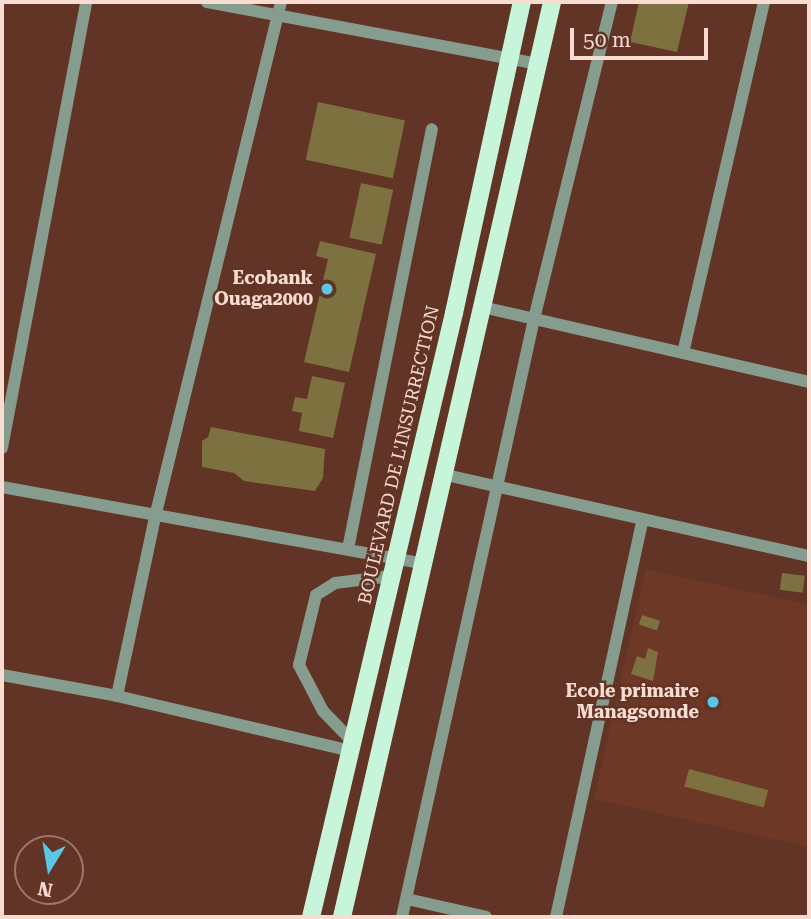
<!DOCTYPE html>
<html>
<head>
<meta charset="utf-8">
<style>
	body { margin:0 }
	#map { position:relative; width:811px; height:919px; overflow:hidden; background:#623425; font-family:"Roboto Serif",serif }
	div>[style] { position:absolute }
	.built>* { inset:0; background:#6e3827 }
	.building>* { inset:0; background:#7c713f; transform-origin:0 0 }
	.minor>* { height:12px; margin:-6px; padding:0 6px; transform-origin:6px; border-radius:6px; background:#869c8e }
	.major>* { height:18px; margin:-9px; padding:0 9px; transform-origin:9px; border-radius:9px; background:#c7f5d9 }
	.dots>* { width:19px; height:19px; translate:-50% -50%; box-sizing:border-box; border:4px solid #623425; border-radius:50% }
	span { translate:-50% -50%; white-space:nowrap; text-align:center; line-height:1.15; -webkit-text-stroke:5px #623425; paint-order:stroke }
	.poi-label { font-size:18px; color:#f8dbd1; font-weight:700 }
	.right { translate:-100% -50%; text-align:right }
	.street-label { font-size:18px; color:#f8dbd1 }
	.frame { position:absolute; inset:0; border:4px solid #f8dbd1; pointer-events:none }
	.north { position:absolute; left:14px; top:835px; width:70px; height:70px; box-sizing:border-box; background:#623425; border:2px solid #9e776a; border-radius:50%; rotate:191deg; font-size:19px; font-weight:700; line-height:28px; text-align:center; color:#f8dbd1 }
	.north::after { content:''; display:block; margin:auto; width:24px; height:32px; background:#5ac8e5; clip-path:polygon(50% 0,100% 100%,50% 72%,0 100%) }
	.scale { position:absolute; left:570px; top:28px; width:138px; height:32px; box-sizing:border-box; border:4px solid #f8dbd1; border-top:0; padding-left:9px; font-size:21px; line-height:24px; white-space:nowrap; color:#f8dbd1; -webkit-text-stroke:5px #623425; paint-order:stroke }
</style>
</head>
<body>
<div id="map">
	<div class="built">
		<i style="clip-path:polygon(646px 569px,809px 605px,809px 847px,594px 799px)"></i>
	</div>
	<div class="building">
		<i style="clip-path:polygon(639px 2px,689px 2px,677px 52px,630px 42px)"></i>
		<i style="left:318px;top:102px;width:89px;height:59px;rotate:12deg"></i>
		<i style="left:361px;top:183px;width:33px;height:56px;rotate:12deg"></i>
		<i style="clip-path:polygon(320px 241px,376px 254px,349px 372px,304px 362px,328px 259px,316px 256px)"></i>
		<i style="clip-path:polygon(312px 376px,345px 383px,333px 438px,299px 431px,302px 413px,292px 411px,295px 397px,307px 399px)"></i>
		<i style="clip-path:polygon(211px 427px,325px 449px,323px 478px,315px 491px,244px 481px,234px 473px,202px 467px,202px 441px,208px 437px)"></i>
		<i style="left:782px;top:573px;width:23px;height:17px;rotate:7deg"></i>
		<i style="left:642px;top:615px;width:19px;height:10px;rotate:18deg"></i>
		<i style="clip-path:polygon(648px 648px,658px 652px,653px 681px,631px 674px,637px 656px,645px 659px)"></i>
		<i style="left:689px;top:769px;width:82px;height:18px;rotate:15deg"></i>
	</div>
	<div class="minor">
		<i style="left:207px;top:2px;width:337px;rotate:10.6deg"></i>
		<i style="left:482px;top:307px;width:335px;rotate:12.9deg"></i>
		<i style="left:683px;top:353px;width:360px;rotate:-77deg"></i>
		<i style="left:2px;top:448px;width:454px;rotate:-79.3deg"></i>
		<i style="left:446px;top:475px;width:372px;rotate:12.6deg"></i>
		<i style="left:2px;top:487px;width:430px;rotate:10.3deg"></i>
		<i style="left:348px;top:549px;width:428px;rotate:-78.7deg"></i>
		<i style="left:2px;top:675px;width:117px;rotate:10.3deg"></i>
		<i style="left:117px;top:696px;width:240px;rotate:13.2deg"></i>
		<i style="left:117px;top:696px;width:183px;rotate:-78deg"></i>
		<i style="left:155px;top:517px;width:530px;rotate:-76.25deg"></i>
		<i style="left:353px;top:742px;width:43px;rotate:-134.1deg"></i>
		<i style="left:323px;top:711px;width:52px;rotate:-117.6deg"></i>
		<i style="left:299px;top:665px;width:72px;rotate:-76.3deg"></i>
		<i style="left:316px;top:595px;width:22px;rotate:-32deg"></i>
		<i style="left:335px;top:583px;width:57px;rotate:-7deg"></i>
		<i style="left:407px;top:899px;width:81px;rotate:12.8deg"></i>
		<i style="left:402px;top:917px;width:612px;rotate:-77.55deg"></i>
		<i style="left:534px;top:319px;width:326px;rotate:-76.2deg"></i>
		<i style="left:556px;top:917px;width:407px;rotate:-77.7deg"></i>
	</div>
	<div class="major">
		<i style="left:311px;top:917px;width:621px;rotate:-76.68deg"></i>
		<i style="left:454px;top:313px;width:318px;rotate:-77.7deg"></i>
		<i style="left:342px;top:917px;width:939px;rotate:-77.07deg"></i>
	</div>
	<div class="dots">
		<i style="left:327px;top:289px;background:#5ac8e5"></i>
		<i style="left:713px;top:702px;background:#5ac8e5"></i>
	</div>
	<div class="poi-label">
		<span class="right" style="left:313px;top:289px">Ecobank<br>Ouaga2000</span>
		<span class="right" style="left:699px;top:702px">Ecole primaire<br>Managsomde</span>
	</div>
	<div class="street-label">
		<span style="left:399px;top:455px;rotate:-77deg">BOULEVARD DE L'INSURRECTION</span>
	</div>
	<div class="frame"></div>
	<div class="north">N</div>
	<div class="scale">50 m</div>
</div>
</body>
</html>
